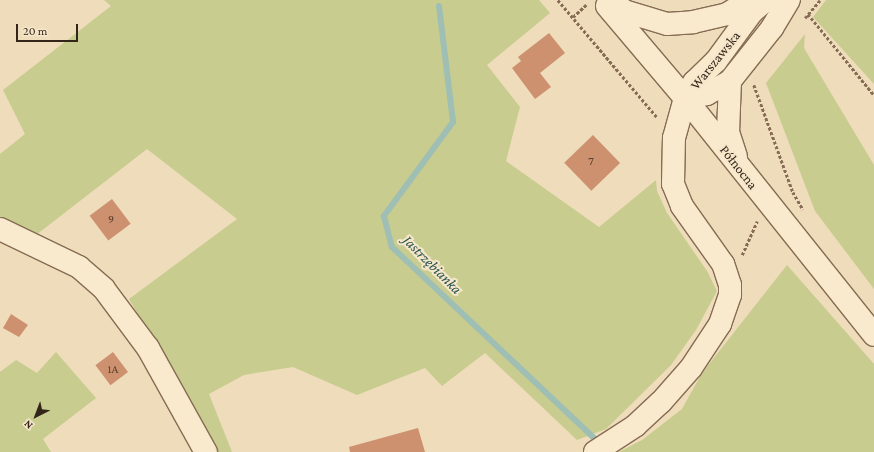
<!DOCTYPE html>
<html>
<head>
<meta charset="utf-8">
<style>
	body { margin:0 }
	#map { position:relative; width:874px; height:452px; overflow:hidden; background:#eedcbb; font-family:"Crimson Pro",serif }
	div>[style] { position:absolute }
	.green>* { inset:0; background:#c8cc8f }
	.stream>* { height:6px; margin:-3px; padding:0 3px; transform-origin:3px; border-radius:3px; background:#9fbfb4 }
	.building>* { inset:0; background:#ce916f; transform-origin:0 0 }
	.path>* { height:2.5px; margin-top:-1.25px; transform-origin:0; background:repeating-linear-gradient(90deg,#866c54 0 3px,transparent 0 5px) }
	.roads { filter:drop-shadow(1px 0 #866c54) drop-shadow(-1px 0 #866c54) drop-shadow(0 1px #866c54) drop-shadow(0 -1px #866c54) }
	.minor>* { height:22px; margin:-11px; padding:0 11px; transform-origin:11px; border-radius:11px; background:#faeacd }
	.tertiary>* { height:22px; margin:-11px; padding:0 11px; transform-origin:11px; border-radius:11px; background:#faeacd }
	span { translate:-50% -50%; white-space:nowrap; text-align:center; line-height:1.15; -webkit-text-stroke:4px #f6e7ca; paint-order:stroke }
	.number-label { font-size:12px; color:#5a402f }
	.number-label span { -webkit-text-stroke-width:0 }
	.street-label { font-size:14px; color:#34251a }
	.water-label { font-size:15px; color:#29544f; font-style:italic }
	.north { position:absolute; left:16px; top:396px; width:40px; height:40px; -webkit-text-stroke:3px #f6e7ca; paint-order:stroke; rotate:222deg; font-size:11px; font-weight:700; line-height:16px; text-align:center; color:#34251a }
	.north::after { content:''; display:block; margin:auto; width:14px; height:18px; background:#34251a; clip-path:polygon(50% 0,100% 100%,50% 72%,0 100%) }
	.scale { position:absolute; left:16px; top:24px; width:62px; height:18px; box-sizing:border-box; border:2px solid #34251a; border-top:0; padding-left:5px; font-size:12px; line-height:14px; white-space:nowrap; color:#34251a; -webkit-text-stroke:3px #f6e7ca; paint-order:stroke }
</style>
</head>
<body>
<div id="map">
	<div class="green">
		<i style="clip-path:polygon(104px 0,539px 0,550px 13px,487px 65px,520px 107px,506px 161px,599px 227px,656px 180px,657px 191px,667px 213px,707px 271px,717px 291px,696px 330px,671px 365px,606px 429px,577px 440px,485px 353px,442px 386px,425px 368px,357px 395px,293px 367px,244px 375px,209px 394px,232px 452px,213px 452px,194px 412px,129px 299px,237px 219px,147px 149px,36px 235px,0 219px,0 154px,25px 134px,3px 90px,111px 6px)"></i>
		<i style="clip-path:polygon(826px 0,874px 0,874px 84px,813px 17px)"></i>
		<i style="clip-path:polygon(805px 34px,804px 48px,874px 165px,874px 289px,815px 211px,766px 83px)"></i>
		<i style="clip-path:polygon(787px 265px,874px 364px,874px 452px,619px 452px,642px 440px,682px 409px,702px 373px)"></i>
		<i style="clip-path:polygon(56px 352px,96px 398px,43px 439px,51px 452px,0 452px,0 372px,16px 360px,37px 373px)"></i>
	</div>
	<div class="stream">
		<i style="left:439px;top:6px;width:117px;rotate:83.1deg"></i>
		<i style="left:453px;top:122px;width:117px;rotate:126.3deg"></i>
		<i style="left:384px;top:216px;width:32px;rotate:76deg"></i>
		<i style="left:392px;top:247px;width:286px;rotate:43.4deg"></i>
	</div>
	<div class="building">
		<i style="clip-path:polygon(549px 33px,565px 53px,540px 73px,551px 87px,535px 99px,512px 68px,521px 61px,518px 57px)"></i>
		<i style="left:593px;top:135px;width:39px;height:40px;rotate:46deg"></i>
		<i style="left:112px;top:199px;width:31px;height:28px;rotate:53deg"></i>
		<i style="clip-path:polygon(11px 314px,28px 325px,19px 337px,3px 328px)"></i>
		<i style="left:113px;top:352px;width:25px;height:22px;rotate:53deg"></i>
		<i style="clip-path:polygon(418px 428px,425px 452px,350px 452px,349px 447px)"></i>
	</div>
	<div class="path">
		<i style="left:558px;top:0;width:153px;rotate:49.8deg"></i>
		<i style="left:808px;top:14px;width:104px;rotate:50.8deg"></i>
		<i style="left:573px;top:17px;width:18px;rotate:-43deg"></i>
		<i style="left:805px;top:18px;width:23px;rotate:-50deg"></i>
		<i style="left:754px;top:85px;width:114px;rotate:70deg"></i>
		<i style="left:793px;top:192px;width:20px;rotate:60deg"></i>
		<i style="left:742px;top:255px;width:37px;rotate:-66deg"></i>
	</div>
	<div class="roads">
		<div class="minor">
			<i style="left:730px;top:81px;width:51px;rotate:92.2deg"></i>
			<i style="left:728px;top:132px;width:26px;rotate:72deg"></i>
			<i style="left:685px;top:98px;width:303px;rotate:51.4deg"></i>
			<i style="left:0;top:229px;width:88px;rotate:25.7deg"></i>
			<i style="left:79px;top:267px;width:33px;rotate:41deg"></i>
			<i style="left:104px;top:289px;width:74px;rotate:53.3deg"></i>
			<i style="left:148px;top:348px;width:119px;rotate:60.9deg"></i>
			<i style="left:595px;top:452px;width:48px;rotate:-33deg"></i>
			<i style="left:635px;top:426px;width:35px;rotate:-43deg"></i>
			<i style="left:661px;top:402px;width:45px;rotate:-48.6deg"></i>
			<i style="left:691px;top:368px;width:53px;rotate:-56.6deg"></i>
			<i style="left:720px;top:324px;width:31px;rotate:-71deg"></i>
			<i style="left:730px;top:295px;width:10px;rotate:-90deg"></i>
			<i style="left:730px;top:285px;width:22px;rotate:-108deg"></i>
			<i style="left:723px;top:264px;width:71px;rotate:-125.3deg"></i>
			<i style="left:682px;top:206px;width:24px;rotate:-112deg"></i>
			<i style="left:673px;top:184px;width:46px;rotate:-88.8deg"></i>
			<i style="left:674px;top:138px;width:41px;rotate:-74.6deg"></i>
		</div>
		<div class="tertiary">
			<i style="left:612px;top:0;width:16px;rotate:43deg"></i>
			<i style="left:624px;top:11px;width:45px;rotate:16.8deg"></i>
			<i style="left:667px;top:24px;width:26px;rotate:-4deg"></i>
			<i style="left:693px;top:22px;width:35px;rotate:-13deg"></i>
			<i style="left:727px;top:14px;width:26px;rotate:-32deg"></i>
			<i style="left:766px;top:0;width:18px;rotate:139deg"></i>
			<i style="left:752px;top:12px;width:61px;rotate:126.3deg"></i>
			<i style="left:716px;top:61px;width:30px;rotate:136deg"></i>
			<i style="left:694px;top:82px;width:18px;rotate:119deg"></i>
			<i style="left:685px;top:98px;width:22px;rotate:-10deg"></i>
			<i style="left:707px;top:94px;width:26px;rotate:-29deg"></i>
			<i style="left:730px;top:81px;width:68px;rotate:-51.6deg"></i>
			<i style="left:772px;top:28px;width:33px;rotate:-59deg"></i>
			<i style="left:607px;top:6px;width:121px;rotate:49.7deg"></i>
		</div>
	</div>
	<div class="number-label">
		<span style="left:591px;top:162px">7</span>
		<span style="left:111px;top:220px">9</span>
		<span style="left:113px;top:370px">1A</span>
	</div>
	<div class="street-label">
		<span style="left:715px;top:60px;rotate:-51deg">Warszawska</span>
		<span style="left:739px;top:167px;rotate:52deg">Północna</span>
	</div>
	<div class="water-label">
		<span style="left:432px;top:265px;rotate:45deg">Jastrzębianka</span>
	</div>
	<div class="north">N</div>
	<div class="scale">20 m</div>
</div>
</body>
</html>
